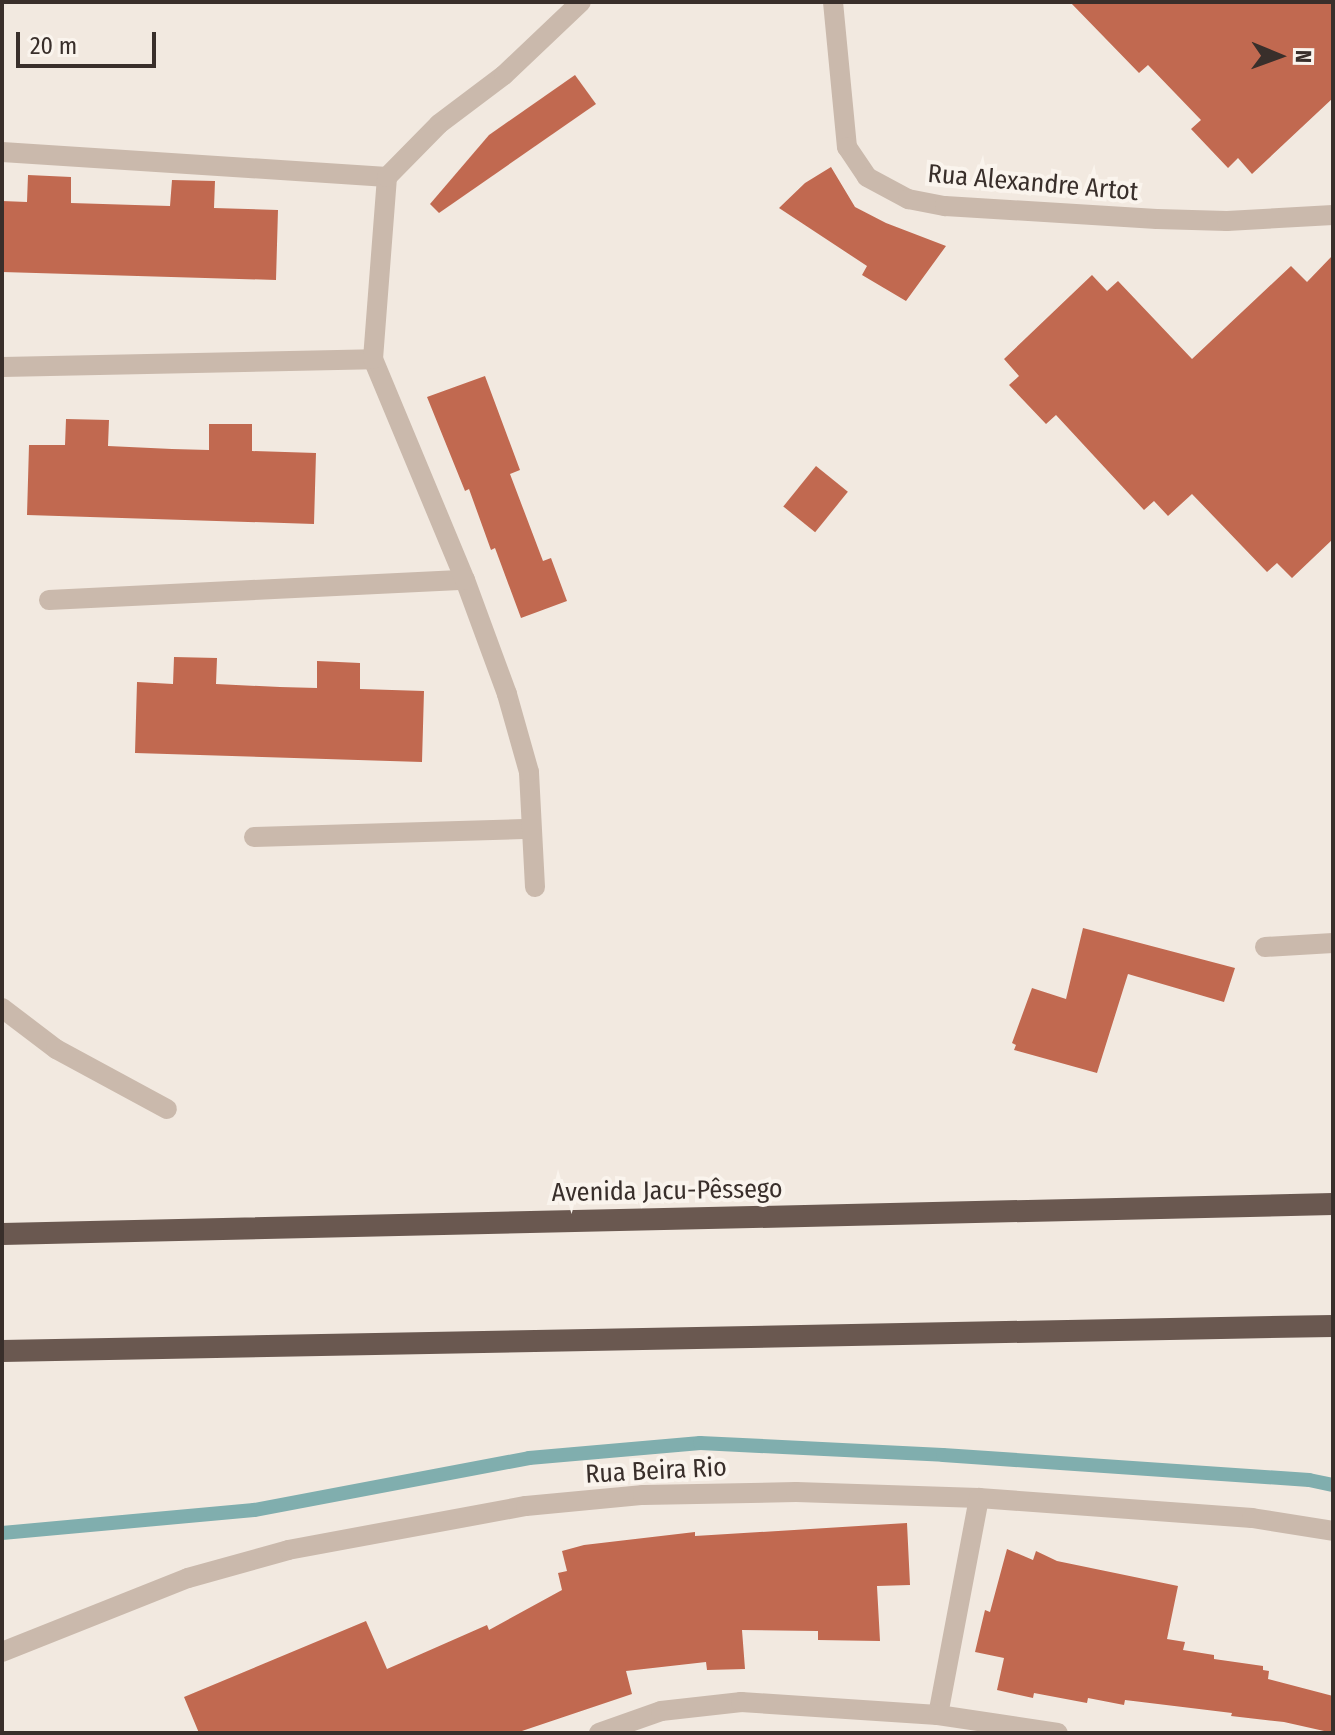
<!DOCTYPE html>
<html>
<head>
<meta charset="utf-8">
<style>
	body { margin:0 }
	#map { position:relative; width:1335px; height:1735px; overflow:hidden; background:#f2e9e0; font-family:"Fira Sans Condensed",sans-serif }
	div>[style] { position:absolute }
	.stream>* { height:14px; margin:-7px; padding:0 7px; transform-origin:7px; border-radius:7px; background:#80aeae }
	.building>* { inset:0; background:#c16950; transform-origin:0 0 }
	.minor>* { height:20px; margin:-10px; padding:0 10px; transform-origin:10px; border-radius:10px; background:#cab9ac }
	.trunk>* { height:22px; margin:-11px; padding:0 11px; transform-origin:11px; border-radius:11px; background:#6a5850 }
	span { translate:-50% -50%; white-space:nowrap; text-align:center; line-height:1.15; -webkit-text-stroke:8px #faf4ed; paint-order:stroke }
	.street-label { font-size:26px; color:#392f2b }
	.frame { position:absolute; inset:0; border:4px solid #392f2b; pointer-events:none }
	.north { position:absolute; left:1239px; top:16px; width:80px; height:80px; -webkit-text-stroke:6px #faf4ed; paint-order:stroke; rotate:91deg; font-size:22px; font-weight:700; line-height:32px; text-align:center; color:#392f2b }
	.north::after { content:''; display:block; margin:auto; width:28px; height:36px; background:#392f2b; clip-path:polygon(50% 0,100% 100%,50% 72%,0 100%) }
	.scale { position:absolute; left:16px; top:32px; width:140px; height:36px; box-sizing:border-box; border:4px solid #392f2b; border-top:0; padding-left:10px; font-size:24px; line-height:28px; white-space:nowrap; color:#392f2b; -webkit-text-stroke:6px #faf4ed; paint-order:stroke }
</style>
</head>
<body>
<div id="map">
	<div class="stream">
		<i style="left:2px;top:1533px;width:253px;rotate:-5.2deg"></i>
		<i style="left:254px;top:1510px;width:280px;rotate:-10.7deg"></i>
		<i style="left:529px;top:1458px;width:172px;rotate:-5deg"></i>
		<i style="left:700px;top:1443px;width:243px;rotate:2.8deg"></i>
		<i style="left:943px;top:1455px;width:367px;rotate:3.9deg"></i>
		<i style="left:1309px;top:1480px;width:25px;rotate:12deg"></i>
	</div>
	<div class="building">
		<i style="clip-path:polygon(1070px 2px,1333px 2px,1333px 98px,1252px 174px,1238px 158px,1228px 168px,1191px 129px,1201px 120px,1148px 65px,1139px 73px)"></i>
		<i style="clip-path:polygon(575px 75px,596px 104px,439px 213px,430px 204px,489px 135px)"></i>
		<i style="clip-path:polygon(831px 167px,855px 207px,886px 223px,946px 246px,906px 301px,862px 275px,867px 266px,779px 208px,805px 183px)"></i>
		<i style="clip-path:polygon(28px 175px,71px 177px,71px 203px,135px 205px,170px 206px,172px 180px,215px 181px,214px 208px,278px 210px,276px 280px,2px 272px,2px 201px,27px 202px)"></i>
		<i style="clip-path:polygon(1333px 255px,1333px 539px,1292px 578px,1277px 563px,1267px 572px,1192px 494px,1168px 516px,1154px 501px,1144px 510px,1056px 415px,1046px 424px,1009px 385px,1019px 376px,1004px 359px,1092px 275px,1107px 291px,1118px 281px,1192px 359px,1291px 266px,1307px 282px)"></i>
		<i style="clip-path:polygon(485px 376px,520px 470px,510px 474px,543px 561px,551px 558px,567px 601px,521px 618px,495px 548px,491px 550px,469px 489px,465px 491px,427px 397px)"></i>
		<i style="clip-path:polygon(66px 419px,109px 420px,108px 446px,172px 449px,209px 450px,209px 424px,252px 424px,252px 451px,316px 453px,314px 524px,27px 515px,29px 445px,65px 445px)"></i>
		<i style="left:816px;top:466px;width:41px;height:52px;rotate:39deg"></i>
		<i style="clip-path:polygon(174px 657px,217px 658px,216px 684px,280px 687px,317px 688px,317px 661px,360px 663px,360px 689px,424px 691px,422px 762px,135px 753px,137px 682px,173px 684px)"></i>
		<i style="clip-path:polygon(1083px 928px,1235px 968px,1224px 1002px,1128px 974px,1097px 1073px,1014px 1050px,1016px 1045px,1012px 1043px,1032px 988px,1066px 999px)"></i>
		<i style="clip-path:polygon(907px 1523px,910px 1585px,877px 1586px,880px 1641px,818px 1640px,818px 1631px,742px 1630px,745px 1669px,707px 1670px,706px 1662px,626px 1671px,632px 1694px,516px 1733px,199px 1733px,184px 1697px,366px 1621px,387px 1669px,487px 1625px,489px 1630px,562px 1590px,558px 1573px,567px 1571px,562px 1551px,584px 1545px,695px 1532px,695px 1536px)"></i>
		<i style="clip-path:polygon(1007px 1549px,1033px 1560px,1036px 1551px,1057px 1561px,1178px 1586px,1167px 1639px,1185px 1642px,1183px 1650px,1214px 1655px,1214px 1659px,1263px 1666px,1263px 1670px,1269px 1671px,1268px 1679px,1333px 1696px,1333px 1733px,1284px 1722px,1231px 1716px,1232px 1713px,1125px 1700px,1124px 1705px,1088px 1698px,1087px 1703px,1034px 1693px,1033px 1698px,997px 1690px,1004px 1658px,975px 1652px,985px 1610px,990px 1612px)"></i>
	</div>
	<div class="minor">
		<i style="left:833px;top:2px;width:146px;rotate:84.5deg"></i>
		<i style="left:847px;top:147px;width:36px;rotate:56deg"></i>
		<i style="left:867px;top:177px;width:47px;rotate:28.2deg"></i>
		<i style="left:908px;top:199px;width:38px;rotate:11deg"></i>
		<i style="left:945px;top:206px;width:212px;rotate:3.5deg"></i>
		<i style="left:1157px;top:219px;width:70px;rotate:1.6deg"></i>
		<i style="left:1227px;top:221px;width:106px;rotate:-3.2deg"></i>
		<i style="left:2px;top:152px;width:386px;rotate:3.7deg"></i>
		<i style="left:2px;top:367px;width:371px;rotate:-1.2deg"></i>
		<i style="left:49px;top:600px;width:416px;rotate:-2.8deg"></i>
		<i style="left:254px;top:837px;width:277px;rotate:-1.7deg"></i>
		<i style="left:535px;top:887px;width:115px;rotate:-93deg"></i>
		<i style="left:529px;top:772px;width:81px;rotate:-105.8deg"></i>
		<i style="left:507px;top:694px;width:121px;rotate:-110.2deg"></i>
		<i style="left:465px;top:580px;width:239px;rotate:-112.6deg"></i>
		<i style="left:373px;top:359px;width:183px;rotate:-85.6deg"></i>
		<i style="left:387px;top:177px;width:74px;rotate:-45.5deg"></i>
		<i style="left:439px;top:124px;width:81px;rotate:-37deg"></i>
		<i style="left:504px;top:75px;width:106px;rotate:-43.5deg"></i>
		<i style="left:1265px;top:947px;width:68px;rotate:-3.4deg"></i>
		<i style="left:2px;top:1008px;width:68px;rotate:37.2deg"></i>
		<i style="left:56px;top:1049px;width:126px;rotate:28.4deg"></i>
		<i style="left:2px;top:1652px;width:200px;rotate:-21.7deg"></i>
		<i style="left:188px;top:1578px;width:104px;rotate:-15.6deg"></i>
		<i style="left:288px;top:1550px;width:242px;rotate:-10.5deg"></i>
		<i style="left:526px;top:1506px;width:118px;rotate:-5.4deg"></i>
		<i style="left:643px;top:1495px;width:153px;rotate:-1.1deg"></i>
		<i style="left:796px;top:1492px;width:183px;rotate:1.9deg"></i>
		<i style="left:979px;top:1498px;width:274px;rotate:4.2deg"></i>
		<i style="left:1252px;top:1518px;width:82px;rotate:9.1deg"></i>
		<i style="left:938px;top:1715px;width:221px;rotate:-79.3deg"></i>
		<i style="left:599px;top:1733px;width:66px;rotate:-19.5deg"></i>
		<i style="left:661px;top:1711px;width:81px;rotate:-6.4deg"></i>
		<i style="left:741px;top:1702px;width:197px;rotate:3.8deg"></i>
		<i style="left:938px;top:1715px;width:121px;rotate:8.5deg"></i>
	</div>
	<div class="trunk">
		<i style="left:2px;top:1234px;width:1331px;rotate:-1.29deg"></i>
		<i style="left:2px;top:1351px;width:1331px;rotate:-1.08deg"></i>
	</div>
	<div class="street-label">
		<span style="left:1033px;top:183px;rotate:5deg">Rua Alexandre Artot</span>
		<span style="left:667px;top:1191px;rotate:-1deg">Avenida Jacu-Pêssego</span>
		<span style="left:656px;top:1471px;rotate:-3deg">Rua Beira Rio</span>
	</div>
	<div class="frame"></div>
	<div class="north">N</div>
	<div class="scale">20 m</div>
</div>
</body>
</html>
